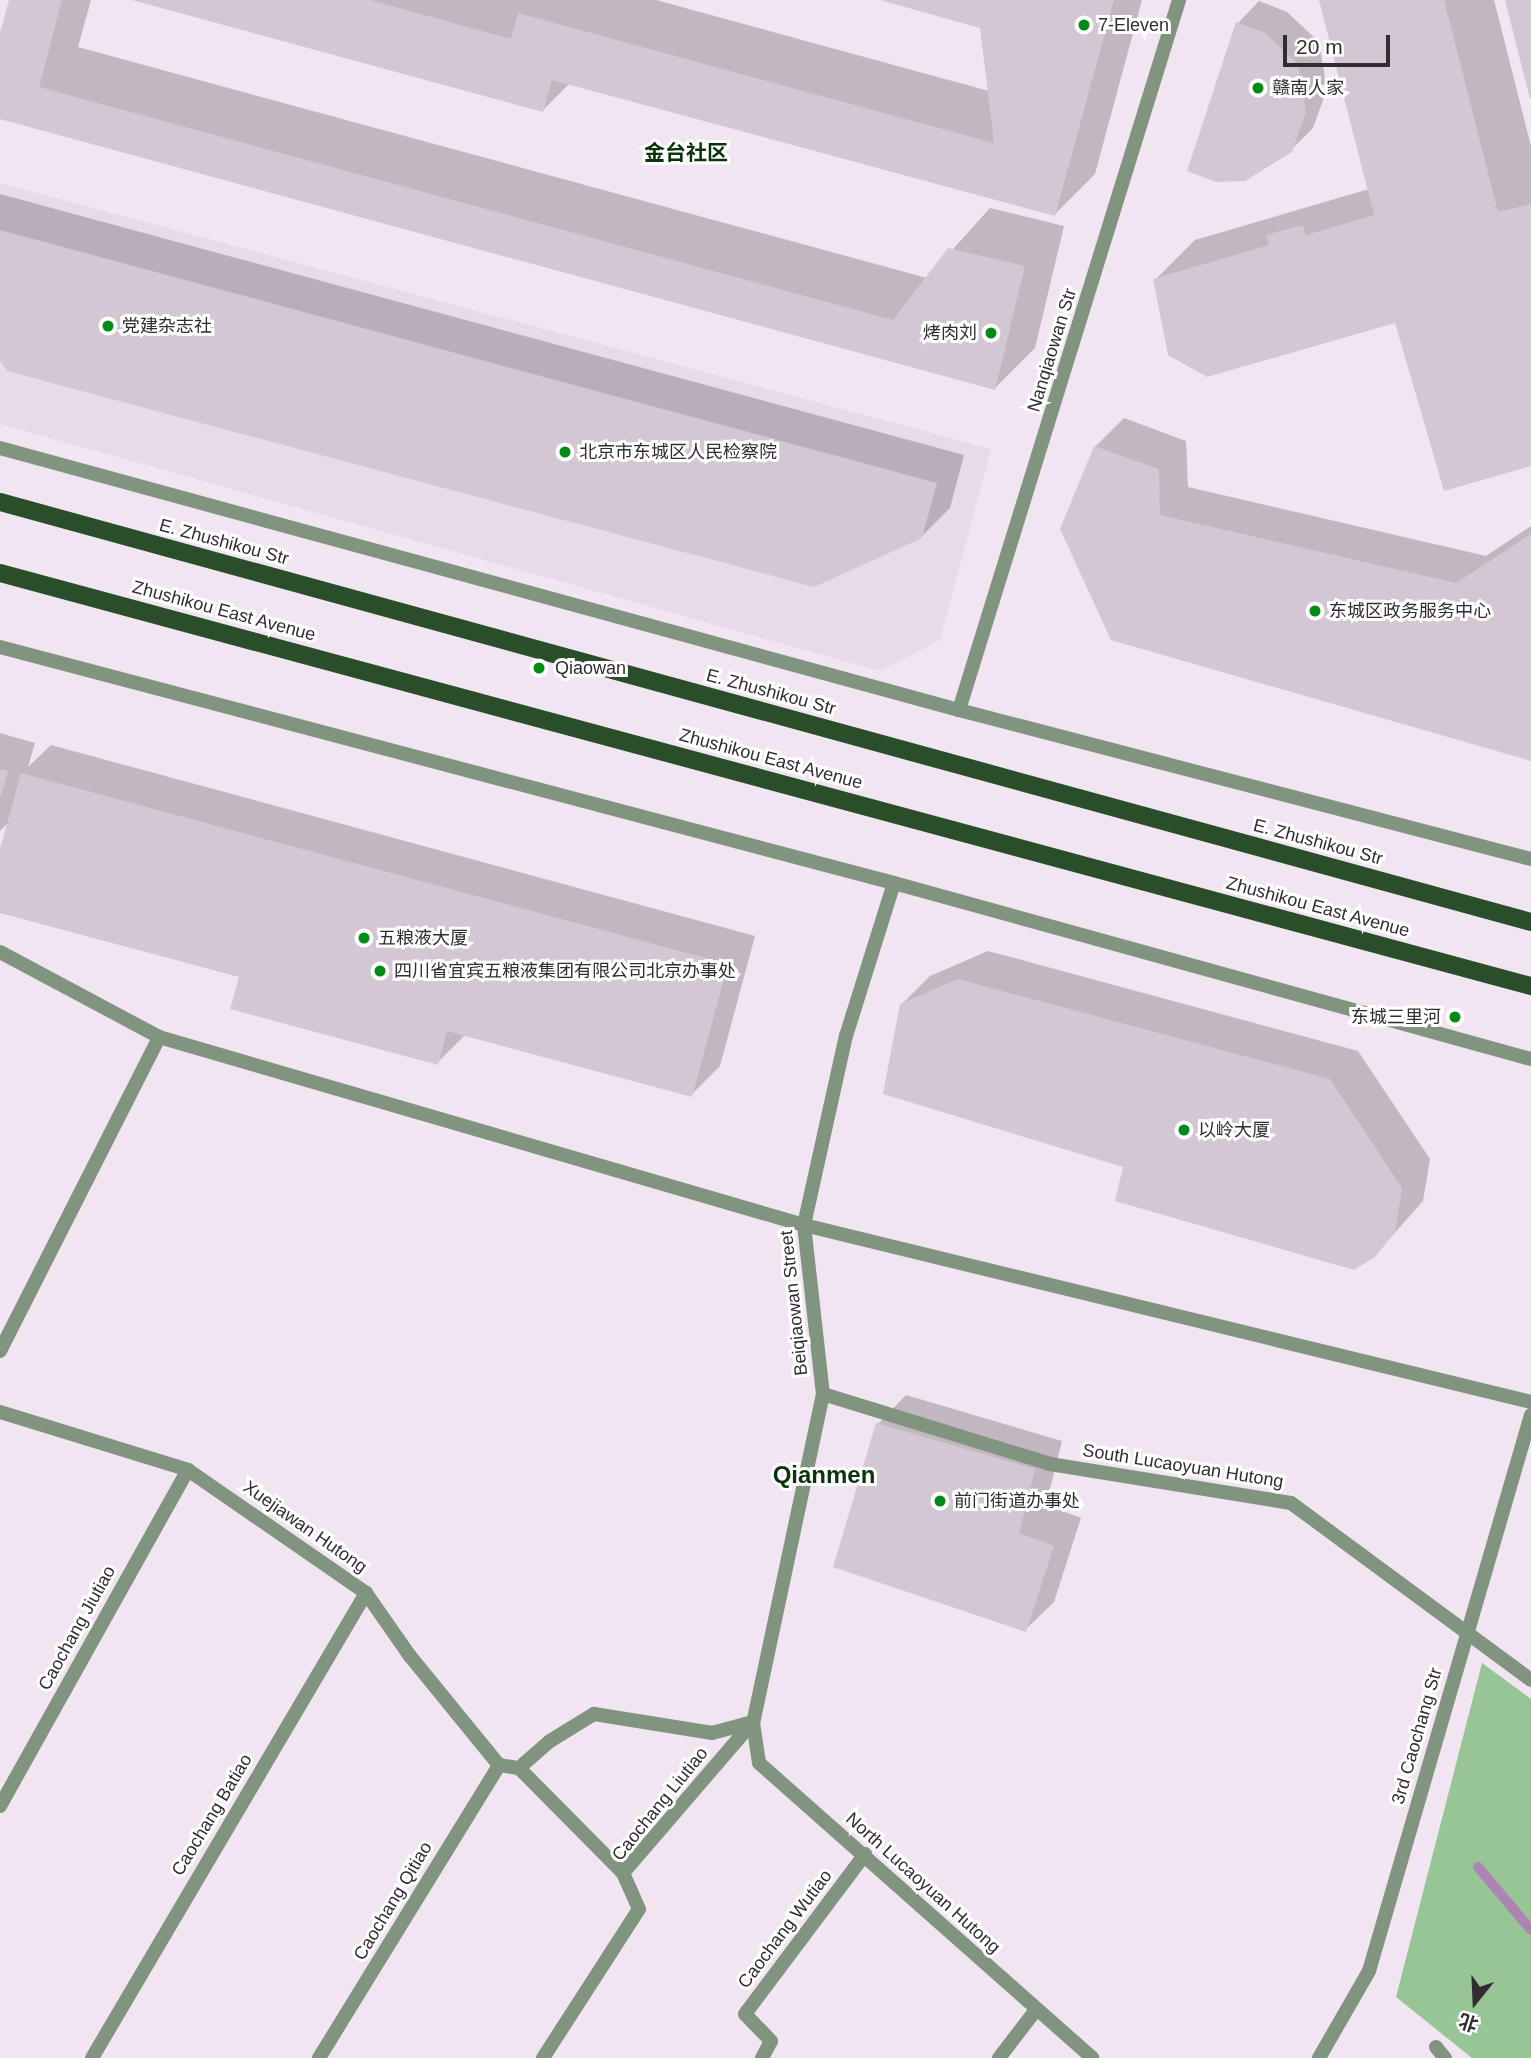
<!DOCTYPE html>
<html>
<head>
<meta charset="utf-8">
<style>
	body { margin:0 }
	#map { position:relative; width:1531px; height:2058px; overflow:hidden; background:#f0e5f1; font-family:Arial,"Noto Sans SC",sans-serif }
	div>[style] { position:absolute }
	.built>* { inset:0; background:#e8d9eb }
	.green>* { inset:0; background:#98c596 }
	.shadow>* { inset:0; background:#0003 }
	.stream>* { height:10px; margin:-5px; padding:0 5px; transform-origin:5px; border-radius:5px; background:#ae84b5 }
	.building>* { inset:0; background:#d2c7d3 }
	.service>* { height:14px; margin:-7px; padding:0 7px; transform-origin:7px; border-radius:7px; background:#80947f }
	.minor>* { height:14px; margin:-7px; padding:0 7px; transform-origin:7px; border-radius:7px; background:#80947f }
	.tertiary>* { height:14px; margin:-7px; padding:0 7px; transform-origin:7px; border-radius:7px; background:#80947f }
	.primary>* { height:18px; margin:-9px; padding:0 9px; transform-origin:9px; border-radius:9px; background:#2b4e2a }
	.dots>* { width:19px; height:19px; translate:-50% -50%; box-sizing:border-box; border:4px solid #fff; border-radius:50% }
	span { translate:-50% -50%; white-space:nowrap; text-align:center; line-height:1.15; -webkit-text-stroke:6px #fff; paint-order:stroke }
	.poi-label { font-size:18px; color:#312d32 }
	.left { translate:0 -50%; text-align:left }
	.right { translate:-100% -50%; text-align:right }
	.street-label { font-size:18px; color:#312d32 }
	.quarter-label { font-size:21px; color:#0b340d; font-weight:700 }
	.district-label { font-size:24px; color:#0b340d; font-weight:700 }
	.north { position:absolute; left:1440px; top:1967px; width:70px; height:70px; -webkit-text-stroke:5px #fff; paint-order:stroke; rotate:198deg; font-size:19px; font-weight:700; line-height:28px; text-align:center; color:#312d32 }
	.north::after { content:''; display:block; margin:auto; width:24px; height:32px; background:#312d32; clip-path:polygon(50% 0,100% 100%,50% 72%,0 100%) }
	.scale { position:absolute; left:1283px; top:35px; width:107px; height:32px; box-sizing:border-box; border:4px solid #312d32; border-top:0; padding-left:9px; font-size:21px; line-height:24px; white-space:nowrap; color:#312d32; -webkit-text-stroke:5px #fff; paint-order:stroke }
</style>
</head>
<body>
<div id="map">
	<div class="built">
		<i style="clip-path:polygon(0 183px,991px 449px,940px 640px,880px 671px,0 424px)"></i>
	</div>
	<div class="green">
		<i style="clip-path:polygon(1482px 1663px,1531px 1699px,1531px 2058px,1472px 2058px,1396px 1997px)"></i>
	</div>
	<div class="shadow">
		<i style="clip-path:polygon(11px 0,91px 0,78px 47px,927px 278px,990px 208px,1064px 226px,1035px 348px,995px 388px,0 117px,0 40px)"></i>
		<i style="clip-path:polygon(136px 0,656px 0,989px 91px,981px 26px,884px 0,1142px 0,1095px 174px,1055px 214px,570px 83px,543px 110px)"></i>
		<i style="clip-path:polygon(1320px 0,1494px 0,1531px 146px,1531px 465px,1397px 321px,1155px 280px,1195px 240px,1369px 189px)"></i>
		<i style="clip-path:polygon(1259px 1px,1287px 12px,1319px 42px,1327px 89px,1313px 128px,1290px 151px,1238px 23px)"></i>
		<i style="clip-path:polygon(0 194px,964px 455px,950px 508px,921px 537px,0 357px)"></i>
		<i style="clip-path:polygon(1124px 418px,1186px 441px,1188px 487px,1486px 556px,1531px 526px,1531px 760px,1112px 638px,1095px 447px)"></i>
		<i style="clip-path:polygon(0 733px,35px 743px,28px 767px,51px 745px,755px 936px,720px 1066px,691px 1095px,466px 1034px,437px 1063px,241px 976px,0 911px,0 855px,9px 822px,0 831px)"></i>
		<i style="clip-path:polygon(988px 951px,1358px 1051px,1430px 1159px,1423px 1201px,1375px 1255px,1125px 1165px,901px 1005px,930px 976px)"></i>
		<i style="clip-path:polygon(906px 1395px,1062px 1441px,1046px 1505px,1081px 1518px,1054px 1602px,1025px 1630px,878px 1424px)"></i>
	</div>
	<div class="stream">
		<i style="left:1478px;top:1867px;width:82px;rotate:49.9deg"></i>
	</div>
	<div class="building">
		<i style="clip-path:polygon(9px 0,62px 0,39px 87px,893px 320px,948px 248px,1025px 266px,995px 390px,0 119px,0 33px)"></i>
		<i style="clip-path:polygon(132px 0,370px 0,511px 39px,518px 13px,994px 143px,980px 28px,880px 0,1114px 0,1055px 216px,552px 80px,543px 112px)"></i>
		<i style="clip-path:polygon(1319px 0,1444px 0,1498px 212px,1531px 204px,1531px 466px,1444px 491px,1395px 323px,1207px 377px,1168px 355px,1153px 279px,1269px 245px,1266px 235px,1303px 225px,1306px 235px,1374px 215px)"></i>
		<i style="clip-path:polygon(1505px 0,1531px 0,1531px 99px,1530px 99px)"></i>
		<i style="clip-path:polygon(1236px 22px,1265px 33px,1298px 64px,1306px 112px,1292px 152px,1245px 181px,1216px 182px,1187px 171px)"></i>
		<i style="clip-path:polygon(0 230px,937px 483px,922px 538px,814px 587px,7px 371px,0 360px)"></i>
		<i style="clip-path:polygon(1094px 446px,1159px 469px,1160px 515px,1456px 583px,1531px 534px,1531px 761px,1111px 640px,1060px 529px)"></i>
		<i style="clip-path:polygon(0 769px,8px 771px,1px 796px,0 796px)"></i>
		<i style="clip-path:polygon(21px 773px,728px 964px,692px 1097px,447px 1031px,438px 1065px,230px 1009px,239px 977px,0 913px,0 849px)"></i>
		<i style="clip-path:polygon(958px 979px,1330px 1079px,1402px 1188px,1395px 1232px,1376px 1256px,1354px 1270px,1115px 1201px,1123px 1167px,883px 1094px,900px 1004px)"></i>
		<i style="clip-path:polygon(876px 1423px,1035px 1469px,1019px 1533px,1054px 1546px,1026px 1632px,833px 1567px)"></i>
	</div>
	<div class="service">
		<i style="left:804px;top:1225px;width:170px;rotate:83.6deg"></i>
		<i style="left:823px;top:1394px;width:335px;rotate:102deg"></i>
		<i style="left:753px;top:1722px;width:41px;rotate:81.7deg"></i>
		<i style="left:759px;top:1763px;width:445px;rotate:41.5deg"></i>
		<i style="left:0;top:1351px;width:352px;rotate:-63.1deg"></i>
		<i style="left:823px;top:1394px;width:238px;rotate:17.1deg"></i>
		<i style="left:1050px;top:1464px;width:244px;rotate:9.2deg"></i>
		<i style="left:1291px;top:1503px;width:298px;rotate:36.4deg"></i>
		<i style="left:0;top:1412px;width:197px;rotate:17.1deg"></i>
		<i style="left:188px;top:1470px;width:216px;rotate:34.6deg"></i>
		<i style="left:366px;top:1593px;width:77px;rotate:55.1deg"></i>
		<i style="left:410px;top:1656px;width:141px;rotate:50.8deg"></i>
		<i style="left:499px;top:1765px;width:20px;rotate:9deg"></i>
		<i style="left:519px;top:1768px;width:41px;rotate:-41.1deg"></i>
		<i style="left:550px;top:1741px;width:52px;rotate:-31.5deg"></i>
		<i style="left:594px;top:1714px;width:120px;rotate:9.1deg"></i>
		<i style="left:712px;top:1733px;width:42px;rotate:-15deg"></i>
		<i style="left:519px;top:1768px;width:148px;rotate:45.3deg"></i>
		<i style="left:0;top:1806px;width:385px;rotate:-60.8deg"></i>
		<i style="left:1436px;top:2047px;width:14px;rotate:51deg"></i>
		<i style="left:92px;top:2058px;width:540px;rotate:-59.49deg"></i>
		<i style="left:319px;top:2058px;width:344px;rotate:-58.4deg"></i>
		<i style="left:543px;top:2058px;width:177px;rotate:-57.2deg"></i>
		<i style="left:639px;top:1909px;width:39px;rotate:-114deg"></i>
		<i style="left:623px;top:1873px;width:199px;rotate:-49.3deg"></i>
		<i style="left:762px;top:2058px;width:19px;rotate:-62deg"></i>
		<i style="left:771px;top:2041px;width:37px;rotate:-134deg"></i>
		<i style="left:745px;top:2014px;width:200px;rotate:-53.1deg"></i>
		<i style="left:999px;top:2058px;width:59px;rotate:-52.5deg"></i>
	</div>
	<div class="minor">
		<i style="left:959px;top:710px;width:743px;rotate:-72.78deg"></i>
		<i style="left:0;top:952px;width:180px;rotate:28.1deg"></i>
		<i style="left:159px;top:1037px;width:672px;rotate:16.25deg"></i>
		<i style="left:804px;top:1225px;width:748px;rotate:13.68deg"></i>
		<i style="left:804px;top:1225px;width:194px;rotate:-77.5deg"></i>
		<i style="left:846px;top:1036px;width:160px;rotate:-72.6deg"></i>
	</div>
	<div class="tertiary">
		<i style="left:0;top:448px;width:994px;rotate:15.28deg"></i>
		<i style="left:959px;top:710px;width:591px;rotate:14.6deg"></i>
		<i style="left:0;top:647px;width:925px;rotate:14.79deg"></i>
		<i style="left:894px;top:883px;width:661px;rotate:15.45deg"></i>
		<i style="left:1319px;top:2058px;width:100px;rotate:-60.1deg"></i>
		<i style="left:1369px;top:1971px;width:579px;rotate:-73.76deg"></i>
	</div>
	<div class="primary">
		<i style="left:0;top:502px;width:1588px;rotate:15.34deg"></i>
		<i style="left:0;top:573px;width:1586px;rotate:15.1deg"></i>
	</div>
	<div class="dots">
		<i style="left:1084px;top:25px;background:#008a16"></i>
		<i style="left:1258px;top:88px;background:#008a16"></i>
		<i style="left:108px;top:326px;background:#008a16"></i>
		<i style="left:991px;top:333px;background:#008a16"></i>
		<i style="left:565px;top:452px;background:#008a16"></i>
		<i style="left:1315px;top:611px;background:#008a16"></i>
		<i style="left:539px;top:668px;background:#008a16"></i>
		<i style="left:364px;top:938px;background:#008a16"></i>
		<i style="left:380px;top:971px;background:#008a16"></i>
		<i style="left:1455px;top:1017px;background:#008a16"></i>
		<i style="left:1184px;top:1130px;background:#008a16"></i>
		<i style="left:940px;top:1501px;background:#008a16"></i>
	</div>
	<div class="poi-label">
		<span class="left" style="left:1098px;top:25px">7-Eleven</span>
		<span class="left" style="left:1272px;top:88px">赣南人家</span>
		<span class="left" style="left:122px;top:326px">党建杂志社</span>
		<span class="right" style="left:977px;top:333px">烤肉刘</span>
		<span class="left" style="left:579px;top:452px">北京市东城区人民检察院</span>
		<span class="left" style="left:1329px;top:611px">东城区政务服务中心</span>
		<span class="left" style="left:555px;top:668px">Qiaowan</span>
		<span class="left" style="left:378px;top:938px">五粮液大厦</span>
		<span class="left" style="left:394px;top:971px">四川省宜宾五粮液集团有限公司北京办事处</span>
		<span class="right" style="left:1441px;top:1017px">东城三里河</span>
		<span class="left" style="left:1198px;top:1130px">以岭大厦</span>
		<span class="left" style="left:954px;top:1501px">前门街道办事处</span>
	</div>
	<div class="street-label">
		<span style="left:1052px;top:350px;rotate:-73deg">Nanqiaowan Str</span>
		<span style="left:224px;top:542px;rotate:15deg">E. Zhushikou Str</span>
		<span style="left:224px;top:611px;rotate:15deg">Zhushikou East Avenue</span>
		<span style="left:771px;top:692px;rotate:15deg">E. Zhushikou Str</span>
		<span style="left:771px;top:759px;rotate:15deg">Zhushikou East Avenue</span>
		<span style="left:1318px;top:842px;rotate:15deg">E. Zhushikou Str</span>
		<span style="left:1318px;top:907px;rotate:15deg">Zhushikou East Avenue</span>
		<span style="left:794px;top:1303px;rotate:-96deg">Beiqiaowan Street</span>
		<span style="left:1183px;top:1466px;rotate:9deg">South Lucaoyuan Hutong</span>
		<span style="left:305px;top:1527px;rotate:35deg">Xuejiawan Hutong</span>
		<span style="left:77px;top:1628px;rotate:-61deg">Caochang Jiutiao</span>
		<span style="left:1417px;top:1736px;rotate:-74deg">3rd Caochang Str</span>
		<span style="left:660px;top:1804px;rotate:-51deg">Caochang Liutiao</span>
		<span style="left:212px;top:1815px;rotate:-59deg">Caochang Batiao</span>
		<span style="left:923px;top:1883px;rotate:42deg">North Lucaoyuan Hutong</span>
		<span style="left:393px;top:1901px;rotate:-59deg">Caochang Qitiao</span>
		<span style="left:785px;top:1929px;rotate:-53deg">Caochang Wutiao</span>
	</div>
	<div class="quarter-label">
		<span style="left:686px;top:153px">金台社区</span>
	</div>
	<div class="district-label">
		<span style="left:824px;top:1475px">Qianmen</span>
	</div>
	<div class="north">北</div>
	<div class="scale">20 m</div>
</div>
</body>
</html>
